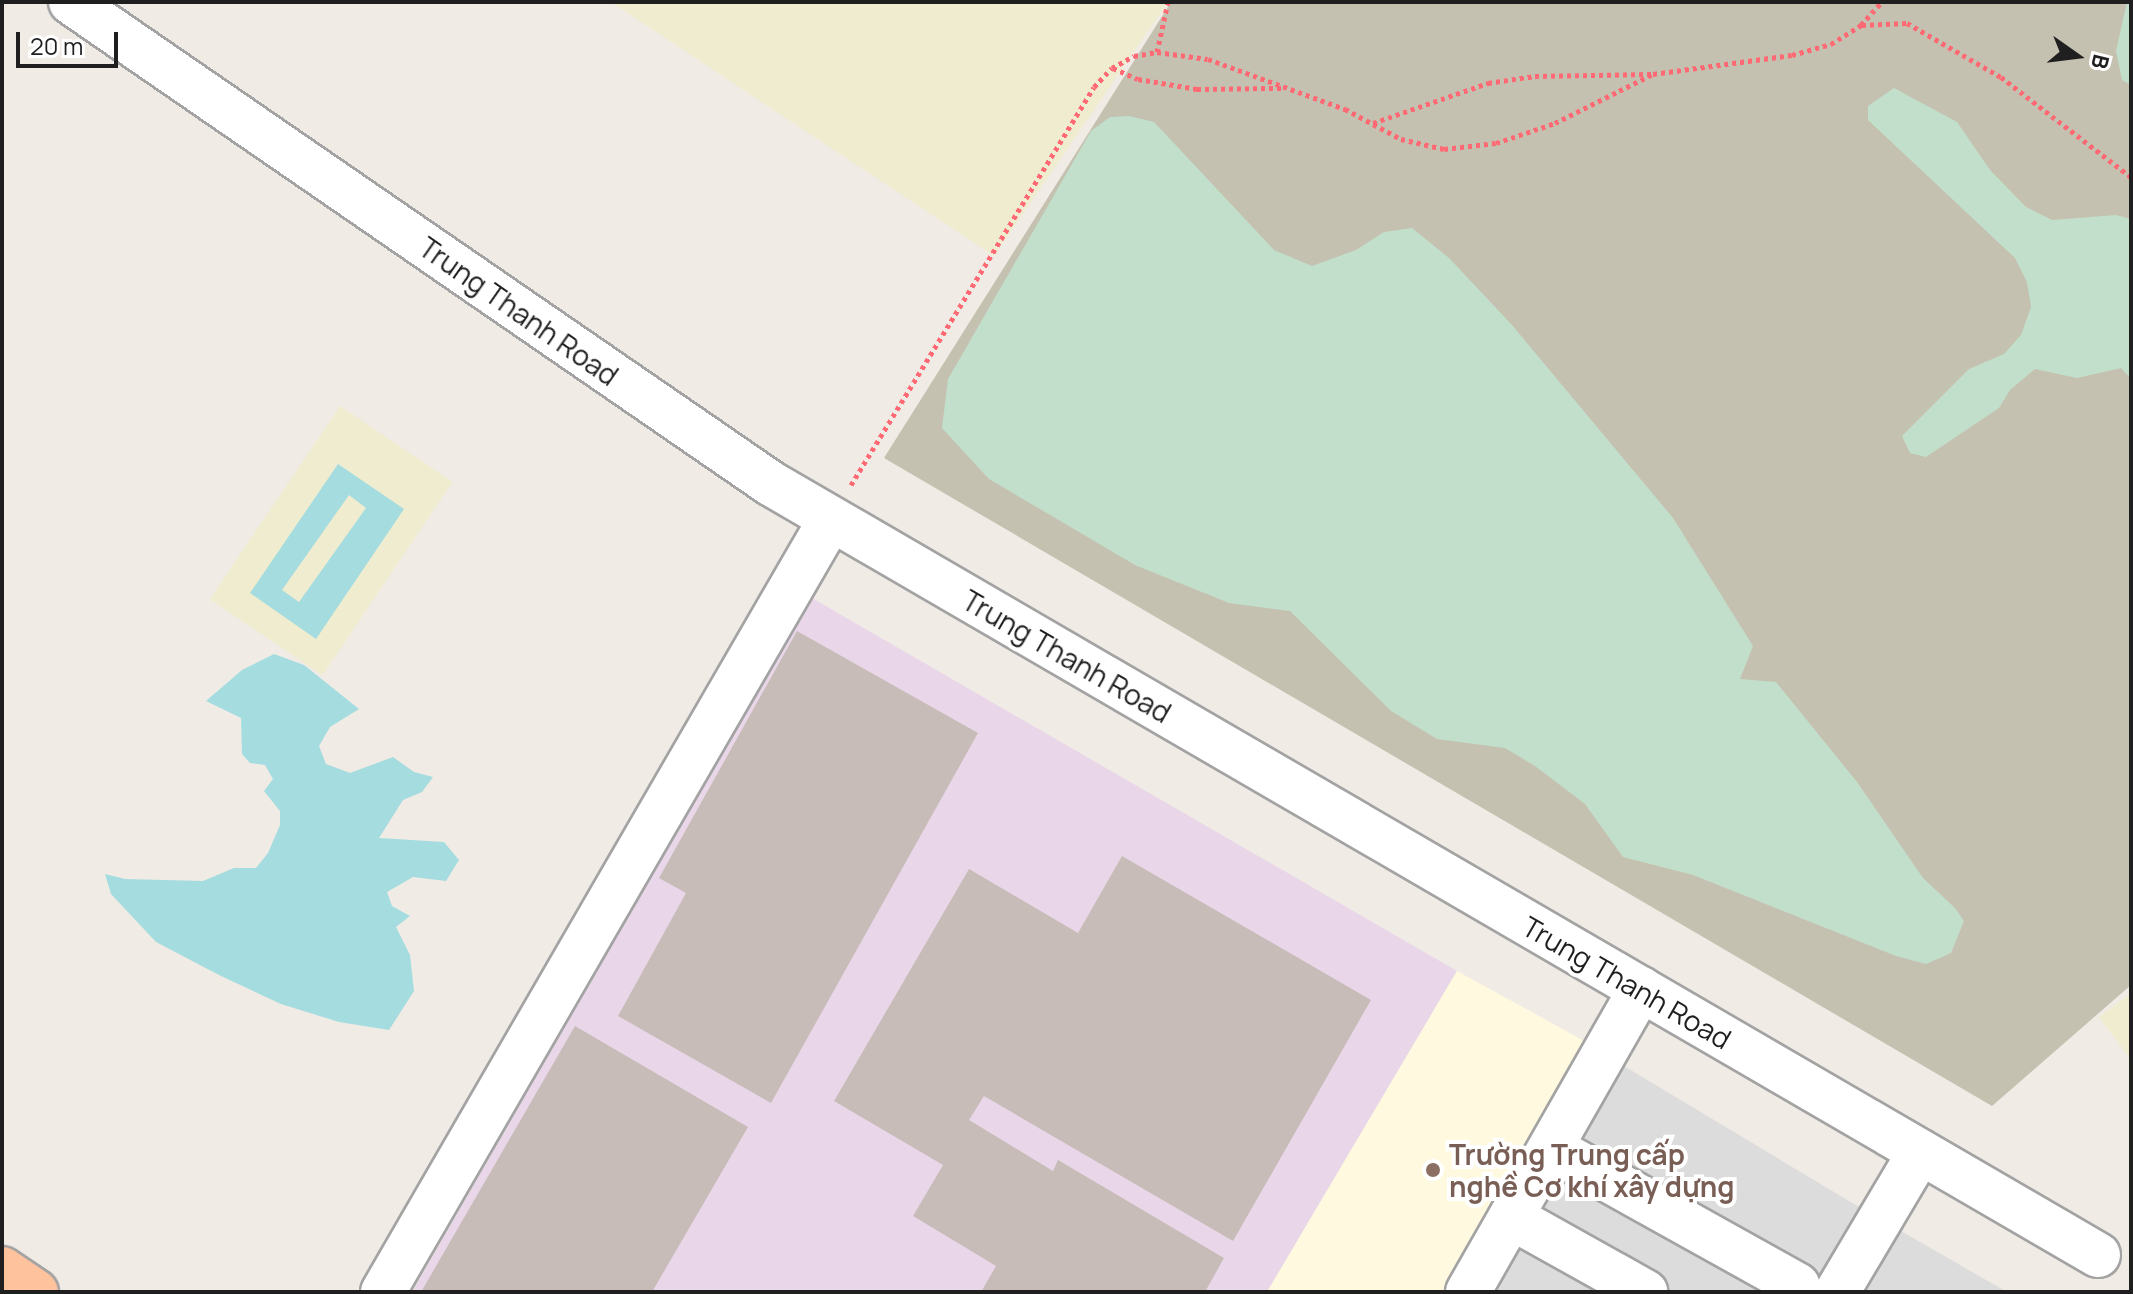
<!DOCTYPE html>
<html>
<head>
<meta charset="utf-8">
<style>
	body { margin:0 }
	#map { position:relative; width:2133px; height:1294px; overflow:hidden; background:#f0ebe5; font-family:Manrope,sans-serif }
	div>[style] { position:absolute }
	.residential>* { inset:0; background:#dddcdc }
	.industrial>* { inset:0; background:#e9d7e9 }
	.education>* { inset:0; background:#fff9df }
	.construction>* { inset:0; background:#c5c1b0 }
	.farmland>* { inset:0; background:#efecd0; transform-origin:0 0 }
	.wetland>* { inset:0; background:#c2dfcc }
	.water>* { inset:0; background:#a4dcdf }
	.building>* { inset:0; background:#c8bcb8 }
	.path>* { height:5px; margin-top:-2.5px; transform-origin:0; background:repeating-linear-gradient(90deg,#fe6974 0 4px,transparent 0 8px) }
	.roads { filter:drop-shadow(2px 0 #a3a3a3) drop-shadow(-2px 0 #a3a3a3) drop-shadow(0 2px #a3a3a3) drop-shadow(0 -2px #a3a3a3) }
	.minor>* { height:44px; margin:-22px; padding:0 22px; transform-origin:22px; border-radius:22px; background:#fff }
	.major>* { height:44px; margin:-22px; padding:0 22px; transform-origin:22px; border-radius:22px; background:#fec29c }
	.dots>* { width:22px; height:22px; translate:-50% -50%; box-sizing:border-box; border:4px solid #fff; border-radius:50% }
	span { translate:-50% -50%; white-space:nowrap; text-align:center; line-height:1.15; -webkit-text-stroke:8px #fff; paint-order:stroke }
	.street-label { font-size:28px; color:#1f1f1f }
	.education-label { font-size:28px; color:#785e54; font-weight:700 }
	.left { translate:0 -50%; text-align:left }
	.frame { position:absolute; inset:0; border:4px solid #1f1f1f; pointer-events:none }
	.north { position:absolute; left:2037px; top:16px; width:80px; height:80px; -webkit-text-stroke:6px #fff; paint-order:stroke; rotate:104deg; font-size:22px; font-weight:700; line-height:32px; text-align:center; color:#1f1f1f }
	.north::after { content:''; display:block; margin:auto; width:28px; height:36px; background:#1f1f1f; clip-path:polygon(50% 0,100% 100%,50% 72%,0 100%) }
	.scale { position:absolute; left:16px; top:32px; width:102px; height:36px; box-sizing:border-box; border:4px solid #1f1f1f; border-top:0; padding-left:10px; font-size:24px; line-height:28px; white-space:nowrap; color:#1f1f1f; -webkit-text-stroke:6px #fff; paint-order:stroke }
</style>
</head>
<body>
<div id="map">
	<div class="residential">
		<i style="clip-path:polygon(1609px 1057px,1854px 1204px,2007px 1292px,1476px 1292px)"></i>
	</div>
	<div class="industrial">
		<i style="clip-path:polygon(812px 598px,1457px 971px,1267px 1292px,412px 1292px)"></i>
	</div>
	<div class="education">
		<i style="clip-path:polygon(1457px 971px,1597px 1048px,1458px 1292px,1267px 1292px)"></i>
	</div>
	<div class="construction">
		<i style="clip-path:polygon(1171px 2px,2131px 2px,2131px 985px,1992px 1106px,884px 458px)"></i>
	</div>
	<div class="farmland">
		<i style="clip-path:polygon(611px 2px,1168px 2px,994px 256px)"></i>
		<i style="left:340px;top:406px;width:136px;height:233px;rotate:34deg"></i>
		<i style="clip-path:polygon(2131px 993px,2131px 1060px,2099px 1017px)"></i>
	</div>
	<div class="wetland">
		<i style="clip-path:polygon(2127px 2px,2131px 2px,2131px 85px,2122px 80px,2116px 51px)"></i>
		<i style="clip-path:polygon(1894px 88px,1957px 122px,1990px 170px,2026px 207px,2052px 220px,2116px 215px,2131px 219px,2131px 379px,2121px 368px,2077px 378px,2035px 369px,2010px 390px,1999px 408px,1926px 457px,1910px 453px,1902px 436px,1969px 369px,2004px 354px,2021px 335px,2031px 307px,2027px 282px,2015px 258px,1868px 120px,1868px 106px)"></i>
		<i style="clip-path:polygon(1129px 116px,1154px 122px,1274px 250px,1312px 266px,1356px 250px,1384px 232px,1412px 228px,1449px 258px,1512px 325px,1673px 518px,1753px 646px,1740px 679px,1776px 682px,1857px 782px,1923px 878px,1955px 908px,1964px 921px,1951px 953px,1926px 964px,1896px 956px,1693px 875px,1623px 857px,1585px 804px,1535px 766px,1505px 748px,1437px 739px,1391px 711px,1290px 611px,1229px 603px,1135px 565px,989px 479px,942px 428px,948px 379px,1091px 131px,1110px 117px)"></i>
	</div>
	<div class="water">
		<i style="clip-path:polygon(evenodd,338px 464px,404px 509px,316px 639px,250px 593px,338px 464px,349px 495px,366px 508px,299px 602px,282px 590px,349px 495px)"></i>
		<i style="clip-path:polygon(274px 654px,304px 665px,359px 709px,330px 727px,319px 746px,326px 764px,350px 773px,393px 757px,414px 772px,433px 777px,422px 792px,403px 800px,379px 838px,444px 842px,459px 860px,446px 881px,413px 877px,387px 892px,392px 906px,410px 916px,396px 927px,410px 955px,414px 991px,389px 1030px,339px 1022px,281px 1004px,221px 976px,156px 942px,111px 894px,105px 874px,125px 879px,203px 881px,234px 868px,256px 868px,268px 853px,280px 825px,280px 811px,264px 791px,273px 779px,265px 765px,250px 763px,242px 754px,241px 718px,206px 701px,242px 670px)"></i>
	</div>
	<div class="building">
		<i style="clip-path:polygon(797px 631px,978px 733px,771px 1103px,618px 1016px,686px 893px,659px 878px)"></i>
		<i style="clip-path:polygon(1122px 856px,1371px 1000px,1233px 1241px,984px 1096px,969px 1120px,1053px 1171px,1058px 1160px,1224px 1258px,1205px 1292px,981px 1292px,996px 1266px,913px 1216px,943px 1165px,834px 1101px,969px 869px,1078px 933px)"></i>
		<i style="clip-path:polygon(575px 1026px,748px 1127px,652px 1292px,421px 1292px)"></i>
	</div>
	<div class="path">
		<i style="left:1862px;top:25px;width:45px;rotate:-2.5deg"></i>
		<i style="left:1907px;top:23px;width:108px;rotate:29.9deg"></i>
		<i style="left:2001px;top:77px;width:164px;rotate:37.6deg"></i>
		<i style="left:1157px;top:52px;width:51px;rotate:-77.6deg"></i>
		<i style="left:1113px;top:68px;width:27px;rotate:24deg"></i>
		<i style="left:1138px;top:79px;width:60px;rotate:9.6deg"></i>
		<i style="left:1197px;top:89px;width:86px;rotate:-0.7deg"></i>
		<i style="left:1373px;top:123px;width:122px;rotate:-19.2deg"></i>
		<i style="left:1488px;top:83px;width:48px;rotate:-8.5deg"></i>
		<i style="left:1535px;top:76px;width:117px;rotate:-1deg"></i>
		<i style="left:851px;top:485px;width:466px;rotate:-58.6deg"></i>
		<i style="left:1094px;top:87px;width:26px;rotate:-47deg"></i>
		<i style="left:1112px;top:68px;width:25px;rotate:-29deg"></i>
		<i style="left:1134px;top:56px;width:23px;rotate:-10deg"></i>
		<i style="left:1157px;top:52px;width:51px;rotate:7.8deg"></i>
		<i style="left:1208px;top:59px;width:146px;rotate:20.1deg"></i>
		<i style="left:1345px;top:109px;width:64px;rotate:28.2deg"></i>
		<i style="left:1401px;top:139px;width:44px;rotate:13.1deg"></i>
		<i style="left:1444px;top:149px;width:52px;rotate:-6.6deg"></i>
		<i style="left:1496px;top:143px;width:62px;rotate:-18.7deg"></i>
		<i style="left:1555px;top:123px;width:110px;rotate:-26.6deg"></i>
		<i style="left:1653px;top:74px;width:140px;rotate:-7.8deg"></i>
		<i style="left:1792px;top:55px;width:41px;rotate:-15.8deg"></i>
		<i style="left:1831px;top:44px;width:36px;rotate:-32deg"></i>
		<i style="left:1861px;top:25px;width:31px;rotate:-48deg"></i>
	</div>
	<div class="roads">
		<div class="minor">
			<i style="left:71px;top:2px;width:849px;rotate:34.53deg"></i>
			<i style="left:770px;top:483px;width:1536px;rotate:30.17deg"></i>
			<i style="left:1551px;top:1148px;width:282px;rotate:29.1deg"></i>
			<i style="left:1511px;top:1217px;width:154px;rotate:29.2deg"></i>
			<i style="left:383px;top:1292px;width:893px;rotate:-59.91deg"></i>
			<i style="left:1468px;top:1292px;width:349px;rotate:-60.3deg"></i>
			<i style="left:1837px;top:1292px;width:163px;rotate:-59.3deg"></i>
		</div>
		<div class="major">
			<i style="left:2px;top:1269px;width:41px;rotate:34.1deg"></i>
		</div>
	</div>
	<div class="dots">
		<i style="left:1433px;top:1170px;background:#8d6e63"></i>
	</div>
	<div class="street-label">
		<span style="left:519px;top:311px;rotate:35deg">Trung Thanh Road</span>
		<span style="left:1067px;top:656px;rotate:30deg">Trung Thanh Road</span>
		<span style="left:1627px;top:982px;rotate:30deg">Trung Thanh Road</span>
	</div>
	<div class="education-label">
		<span class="left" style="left:1449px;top:1170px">Trường Trung cấp<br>nghề Cơ khí xây dựng</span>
	</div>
	<div class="frame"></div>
	<div class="north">B</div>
	<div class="scale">20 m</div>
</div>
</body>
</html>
